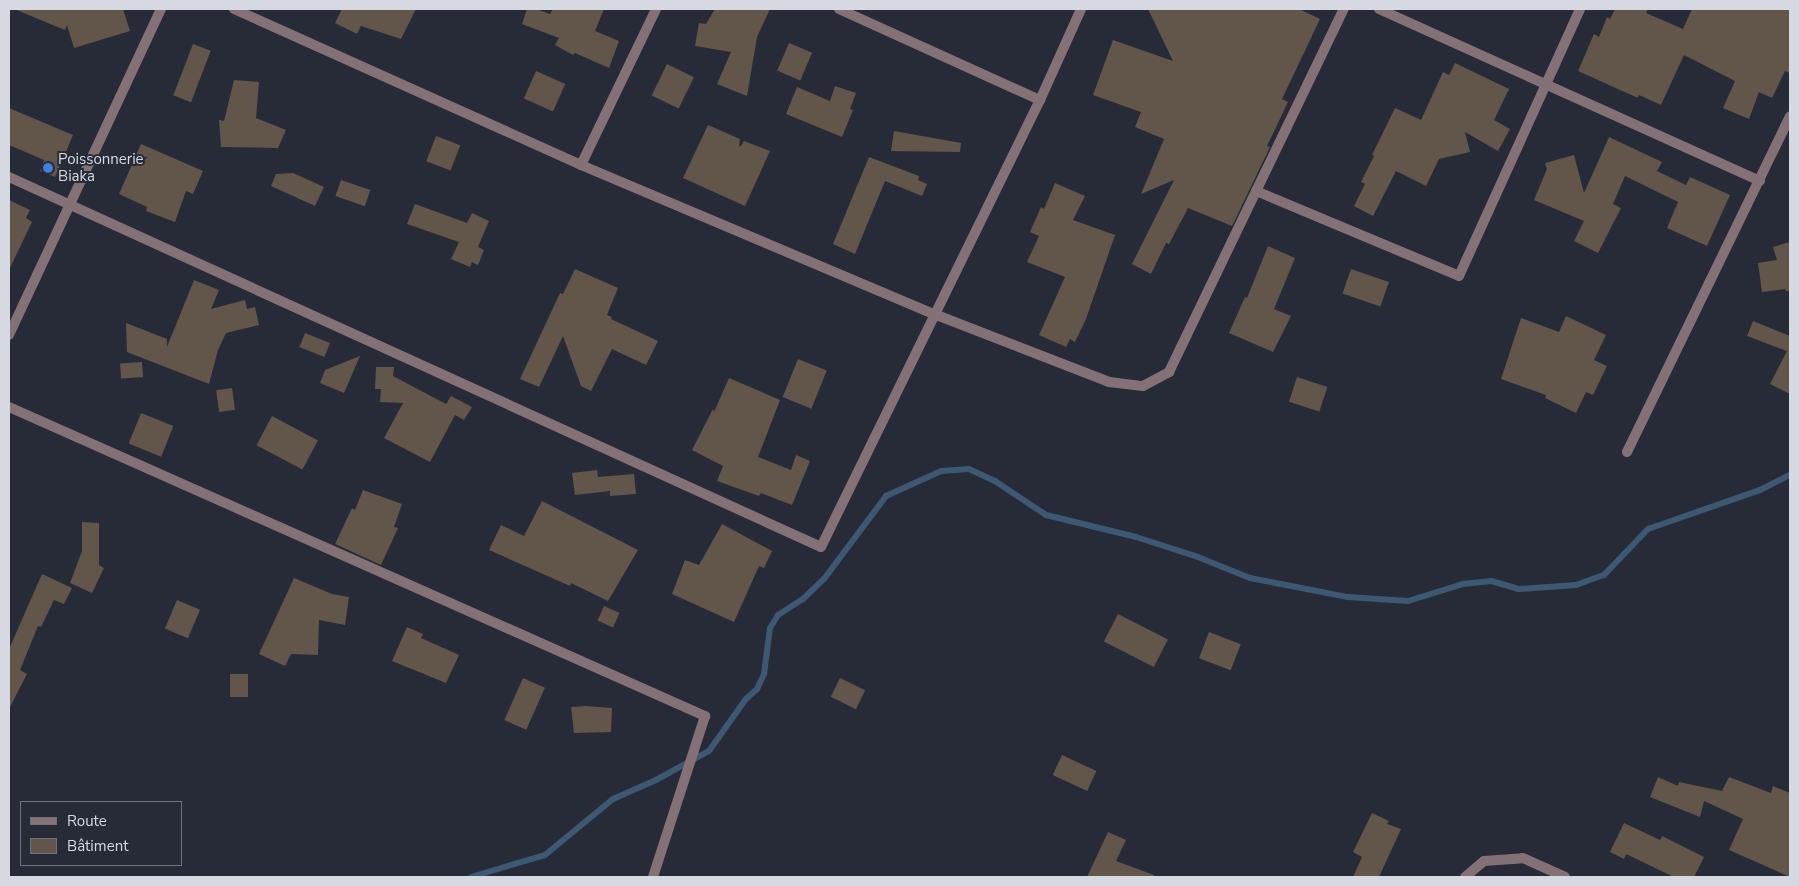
<!DOCTYPE html>
<html>
<head>
<meta charset="utf-8">
<style>
	body { margin:0 }
	#map { position:relative; width:1799px; height:886px; overflow:hidden; background:#272b38; font-family:"Nunito Sans",sans-serif }
	div>[style] { position:absolute }
	.stream>* { height:6px; margin:-3px; padding:0 3px; transform-origin:3px; border-radius:3px; background:#3c5872 }
	.building>* { inset:0; background:#615649; transform-origin:0 0 }
	.minor>* { height:10px; margin:-5px; padding:0 5px; transform-origin:5px; border-radius:5px; background:#847175 }
	.dots>* { width:14px; height:14px; translate:-50% -50%; box-sizing:border-box; border:2px solid #272b38; border-radius:50% }
	span { translate:-50% -50%; white-space:nowrap; text-align:center; line-height:1.15; -webkit-text-stroke:4px #272b38; paint-order:stroke }
	.poi-label { font-size:15px; color:#d6d9e1 }
	.left { translate:0 -50%; text-align:left }
	.frame { position:absolute; inset:0; border:10px solid #d6d9e1; pointer-events:none }
	.legend { position:absolute; left:20px; top:801px; width:162px; height:65px; box-sizing:border-box; background:#272b38; border:1px solid #6d717c; margin:0; padding:6px 9px; list-style:none; font-size:15px; color:#d6d9e1 }
	.legend li { display:flex; align-items:center; gap:10px; height:25px }
	.legend b { width:25px; border:1px solid #6d717c }
</style>
</head>
<body>
<div id="map">
	<div class="stream">
		<i style="left:471px;top:877px;width:77px;rotate:-16.6deg"></i>
		<i style="left:545px;top:855px;width:88px;rotate:-39.5deg"></i>
		<i style="left:613px;top:799px;width:47px;rotate:-23.8deg"></i>
		<i style="left:656px;top:780px;width:60px;rotate:-28.7deg"></i>
		<i style="left:709px;top:751px;width:64px;rotate:-54.6deg"></i>
		<i style="left:746px;top:699px;width:15px;rotate:-42deg"></i>
		<i style="left:757px;top:689px;width:17px;rotate:-65deg"></i>
		<i style="left:764px;top:674px;width:46px;rotate:-82.6deg"></i>
		<i style="left:770px;top:628px;width:15px;rotate:-58deg"></i>
		<i style="left:778px;top:615px;width:30px;rotate:-33deg"></i>
		<i style="left:803px;top:599px;width:29px;rotate:-44deg"></i>
		<i style="left:824px;top:579px;width:104px;rotate:-53.2deg"></i>
		<i style="left:886px;top:496px;width:60px;rotate:-24.4deg"></i>
		<i style="left:941px;top:471px;width:28px;rotate:-4deg"></i>
		<i style="left:969px;top:469px;width:29px;rotate:25deg"></i>
		<i style="left:995px;top:481px;width:61px;rotate:33.7deg"></i>
		<i style="left:1046px;top:515px;width:93px;rotate:13.7deg"></i>
		<i style="left:1136px;top:537px;width:65px;rotate:17.9deg"></i>
		<i style="left:1198px;top:557px;width:56px;rotate:22deg"></i>
		<i style="left:1250px;top:578px;width:100px;rotate:11deg"></i>
		<i style="left:1348px;top:597px;width:60px;rotate:3.8deg"></i>
		<i style="left:1408px;top:601px;width:58px;rotate:-17.2deg"></i>
		<i style="left:1463px;top:584px;width:28px;rotate:-6deg"></i>
		<i style="left:1491px;top:581px;width:29px;rotate:16deg"></i>
		<i style="left:1519px;top:589px;width:57px;rotate:-4deg"></i>
		<i style="left:1576px;top:585px;width:30px;rotate:-20deg"></i>
		<i style="left:1604px;top:575px;width:64px;rotate:-46.3deg"></i>
		<i style="left:1648px;top:529px;width:119px;rotate:-19.2deg"></i>
		<i style="left:1760px;top:490px;width:34px;rotate:-27deg"></i>
	</div>
	<div class="building">
		<i style="clip-path:polygon(14px 9px,123px 9px,130px 31px,74px 48px,67px 25px,65px 30px)"></i>
		<i style="clip-path:polygon(342px 9px,416px 9px,401px 39px,361px 26px,357px 34px,335px 23px)"></i>
		<i style="clip-path:polygon(527px 9px,536px 9px,550px 14px,553px 9px,604px 9px,595px 31px,619px 41px,609px 68px,575px 53px,573px 55px,555px 45px,559px 38px,522px 24px)"></i>
		<i style="clip-path:polygon(715px 9px,770px 9px,757px 37px,747px 96px,717px 84px,731px 52px,695px 46px,699px 23px,706px 24px)"></i>
		<i style="clip-path:polygon(1148px 9px,1299px 9px,1320px 19px,1282px 99px,1288px 102px,1267px 146px,1270px 147px,1232px 226px,1188px 208px,1169px 244px,1166px 243px,1151px 274px,1132px 264px,1174px 180px,1141px 194px,1164px 139px,1135px 127px,1141px 112px,1093px 95px,1113px 40px,1173px 61px)"></i>
		<i style="clip-path:polygon(1615px 9px,1648px 9px,1646px 13px,1683px 29px,1692px 9px,1790px 9px,1790px 73px,1785px 71px,1772px 98px,1759px 92px,1749px 119px,1723px 108px,1735px 81px,1684px 55px,1661px 105px,1639px 95px,1638px 98px,1578px 71px,1594px 34px,1599px 37px,1607px 17px,1610px 19px)"></i>
		<i style="left:789px;top:43px;width:25px;height:30px;rotate:23deg"></i>
		<i style="left:193px;top:44px;width:19px;height:55px;rotate:21deg"></i>
		<i style="clip-path:polygon(1455px 63px,1509px 89px,1494px 120px,1510px 129px,1498px 151px,1465px 132px,1470px 152px,1439px 159px,1426px 186px,1396px 171px,1373px 216px,1354px 206px,1365px 184px,1361px 182px,1374px 156px,1372px 155px,1395px 108px,1421px 120px,1443px 72px,1449px 75px)"></i>
		<i style="left:667px;top:64px;width:30px;height:35px;rotate:26deg"></i>
		<i style="left:536px;top:71px;width:32px;height:30px;rotate:24deg"></i>
		<i style="clip-path:polygon(234px 80px,259px 82px,256px 118px,286px 130px,278px 148px,221px 147px,219px 120px,224px 121px)"></i>
		<i style="clip-path:polygon(835px 86px,856px 93px,850px 109px,853px 110px,842px 137px,786px 114px,797px 87px,830px 101px)"></i>
		<i style="clip-path:polygon(9px 108px,73px 135px,55px 177px,40px 171px,44px 160px,9px 145px)"></i>
		<i style="clip-path:polygon(708px 125px,740px 139px,739px 146px,741px 146px,744px 141px,770px 151px,745px 206px,683px 178px)"></i>
		<i style="clip-path:polygon(894px 131px,961px 143px,960px 152px,891px 151px)"></i>
		<i style="left:436px;top:136px;width:26px;height:27px;rotate:21deg"></i>
		<i style="clip-path:polygon(1609px 137px,1662px 162px,1657px 171px,1686px 185px,1690px 177px,1730px 195px,1707px 246px,1667px 228px,1678px 202px,1625px 176px,1613px 204px,1621px 208px,1598px 253px,1574px 241px,1584px 221px,1534px 200px,1547px 169px,1545px 163px,1574px 155px,1584px 193px)"></i>
		<i style="clip-path:polygon(141px 144px,203px 171px,193px 194px,186px 191px,175px 222px,146px 211px,147px 207px,119px 194px)"></i>
		<i style="clip-path:polygon(869px 157px,919px 176px,918px 180px,927px 184px,922px 196px,885px 181px,855px 254px,833px 244px)"></i>
		<i style="clip-path:polygon(293px 173px,324px 187px,315px 206px,271px 186px,276px 174px)"></i>
		<i style="left:341px;top:180px;width:31px;height:17px;rotate:19deg"></i>
		<i style="clip-path:polygon(1055px 183px,1085px 196px,1073px 220px,1115px 235px,1086px 319px,1075px 342px,1070px 339px,1066px 347px,1039px 335px,1065px 277px,1027px 262px,1039px 236px,1030px 232px,1041px 207px,1044px 209px)"></i>
		<i style="clip-path:polygon(9px 200px,30px 210px,26px 218px,32px 222px,9px 270px)"></i>
		<i style="clip-path:polygon(415px 204px,467px 223px,472px 213px,489px 221px,478px 247px,484px 250px,478px 265px,472px 262px,470px 267px,451px 259px,459px 242px,407px 224px)"></i>
		<i style="clip-path:polygon(1790px 242px,1790px 291px,1786px 291px,1785px 289px,1762px 292px,1758px 263px,1777px 260px,1773px 247px)"></i>
		<i style="clip-path:polygon(1268px 246px,1295px 258px,1274px 309px,1291px 316px,1273px 352px,1229px 333px,1245px 297px,1247px 298px)"></i>
		<i style="clip-path:polygon(575px 269px,618px 288px,607px 315px,612px 317px,611px 319px,658px 341px,646px 365px,612px 349px,591px 391px,581px 386px,563px 336px,539px 387px,520px 379px,560px 293px,563px 294px)"></i>
		<i style="left:1351px;top:269px;width:40px;height:26px;rotate:19deg"></i>
		<i style="clip-path:polygon(194px 280px,219px 290px,211px 309px,245px 300px,247px 309px,255px 307px,259px 325px,226px 333px,218px 350px,209px 384px,127px 352px,126px 323px,167px 339px,167px 347px)"></i>
		<i style="clip-path:polygon(1566px 316px,1606px 335px,1594px 360px,1607px 366px,1593px 395px,1586px 392px,1576px 413px,1545px 398px,1546px 395px,1501px 379px,1521px 318px,1559px 332px)"></i>
		<i style="clip-path:polygon(1753px 321px,1790px 336px,1790px 394px,1770px 384px,1787px 351px,1747px 336px)"></i>
		<i style="left:305px;top:333px;width:27px;height:15px;rotate:22deg"></i>
		<i style="clip-path:polygon(360px 356px,344px 393px,320px 383px,325px 370px)"></i>
		<i style="left:798px;top:359px;width:31px;height:41px;rotate:22deg"></i>
		<i style="left:142px;top:362px;width:15px;height:22px;rotate:86deg"></i>
		<i style="clip-path:polygon(376px 367px,394px 367px,393px 376px,446px 404px,451px 396px,472px 407px,464px 420px,455px 415px,430px 462px,384px 438px,403px 403px,380px 402px,381px 389px,375px 389px)"></i>
		<i style="left:1297px;top:377px;width:32px;height:26px;rotate:18deg"></i>
		<i style="clip-path:polygon(729px 378px,780px 400px,758px 457px,791px 470px,796px 455px,810px 461px,792px 505px,761px 493px,759px 496px,717px 481px,723px 466px,692px 450px,713px 409px,714px 412px)"></i>
		<i style="left:232px;top:388px;width:22px;height:16px;rotate:82deg"></i>
		<i style="left:141px;top:413px;width:35px;height:33px;rotate:22deg"></i>
		<i style="left:272px;top:416px;width:52px;height:33px;rotate:28deg"></i>
		<i style="clip-path:polygon(597px 470px,598px 477px,634px 474px,636px 494px,610px 496px,610px 491px,575px 495px,572px 473px)"></i>
		<i style="clip-path:polygon(363px 490px,402px 504px,394px 527px,398px 528px,381px 565px,335px 544px,352px 508px,355px 510px)"></i>
		<i style="clip-path:polygon(542px 501px,638px 550px,608px 601px,571px 583px,570px 586px,489px 550px,501px 525px,524px 536px)"></i>
		<i style="clip-path:polygon(82px 522px,99px 523px,99px 565px,104px 568px,92px 593px,70px 583px,82px 551px)"></i>
		<i style="clip-path:polygon(722px 524px,772px 551px,764px 568px,759px 566px,734px 622px,672px 594px,685px 560px,699px 565px)"></i>
		<i style="clip-path:polygon(42px 574px,72px 588px,64px 604px,54px 600px,41px 627px,38px 626px,20px 670px,27px 674px,9px 709px,9px 649px)"></i>
		<i style="clip-path:polygon(294px 578px,332px 594px,349px 597px,345px 625px,319px 620px,318px 655px,291px 654px,285px 666px,259px 654px)"></i>
		<i style="left:177px;top:600px;width:25px;height:31px;rotate:23deg"></i>
		<i style="left:604px;top:606px;width:17px;height:16px;rotate:24deg"></i>
		<i style="left:1118px;top:614px;width:56px;height:31px;rotate:27deg"></i>
		<i style="clip-path:polygon(407px 627px,423px 634px,421px 638px,459px 655px,446px 683px,392px 661px)"></i>
		<i style="left:1209px;top:632px;width:34px;height:28px;rotate:21deg"></i>
		<i style="left:230px;top:674px;width:18px;height:23px"></i>
		<i style="left:523px;top:678px;width:24px;height:46px;rotate:24deg"></i>
		<i style="left:840px;top:678px;width:28px;height:21px;rotate:26deg"></i>
		<i style="clip-path:polygon(586px 706px,612px 708px,611px 732px,574px 733px,571px 707px)"></i>
		<i style="left:1062px;top:755px;width:38px;height:22px;rotate:25deg"></i>
		<i style="clip-path:polygon(1658px 777px,1678px 786px,1679px 782px,1722px 791px,1729px 777px,1771px 793px,1773px 786px,1790px 793px,1790px 877px,1729px 850px,1743px 819px,1704px 801px,1700px 817px,1650px 797px)"></i>
		<i style="clip-path:polygon(1372px 813px,1389px 821px,1387px 824px,1401px 829px,1379px 877px,1353px 877px,1362px 857px,1353px 852px)"></i>
		<i style="clip-path:polygon(1624px 823px,1660px 840px,1662px 836px,1704px 857px,1694px 877px,1674px 877px,1626px 854px,1624px 859px,1610px 852px)"></i>
		<i style="clip-path:polygon(1108px 832px,1126px 840px,1116px 861px,1154px 875px,1154px 877px,1087px 877px)"></i>
	</div>
	<div class="minor">
		<i style="left:234px;top:9px;width:380px;rotate:24.2deg"></i>
		<i style="left:581px;top:165px;width:383px;rotate:22.9deg"></i>
		<i style="left:934px;top:314px;width:188px;rotate:21.2deg"></i>
		<i style="left:1109px;top:382px;width:34px;rotate:7deg"></i>
		<i style="left:1143px;top:386px;width:30px;rotate:-28deg"></i>
		<i style="left:1169px;top:372px;width:403px;rotate:-64.3deg"></i>
		<i style="left:839px;top:9px;width:221px;rotate:24.4deg"></i>
		<i style="left:1379px;top:9px;width:418px;rotate:24.3deg"></i>
		<i style="left:581px;top:165px;width:173px;rotate:-64.3deg"></i>
		<i style="left:9px;top:177px;width:892px;rotate:24.5deg"></i>
		<i style="left:821px;top:547px;width:498px;rotate:-63.9deg"></i>
		<i style="left:1040px;top:100px;width:100px;rotate:-65.7deg"></i>
		<i style="left:1256px;top:191px;width:220px;rotate:22.7deg"></i>
		<i style="left:1459px;top:276px;width:293px;rotate:-65.6deg"></i>
		<i style="left:9px;top:335px;width:360px;rotate:-65deg"></i>
		<i style="left:9px;top:407px;width:762px;rotate:23.94deg"></i>
		<i style="left:705px;top:716px;width:169px;rotate:107.9deg"></i>
		<i style="left:1627px;top:452px;width:373px;rotate:-64.1deg"></i>
		<i style="left:1465px;top:877px;width:25px;rotate:-40deg"></i>
		<i style="left:1484px;top:861px;width:39px;rotate:-4deg"></i>
		<i style="left:1523px;top:858px;width:46px;rotate:24.3deg"></i>
	</div>
	<div class="dots">
		<i style="left:48px;top:168px;background:#3f7fe0"></i>
	</div>
	<div class="poi-label">
		<span class="left" style="left:58px;top:168px">Poissonnerie<br>Biaka</span>
	</div>
	<div class="frame"></div>
	<ul class="legend">
	<li><b style="height:6px;background:#847175"></b>Route</li>
	<li><b style="height:14px;background:#615649"></b>Bâtiment</li>
	</ul>
</div>
</body>
</html>
